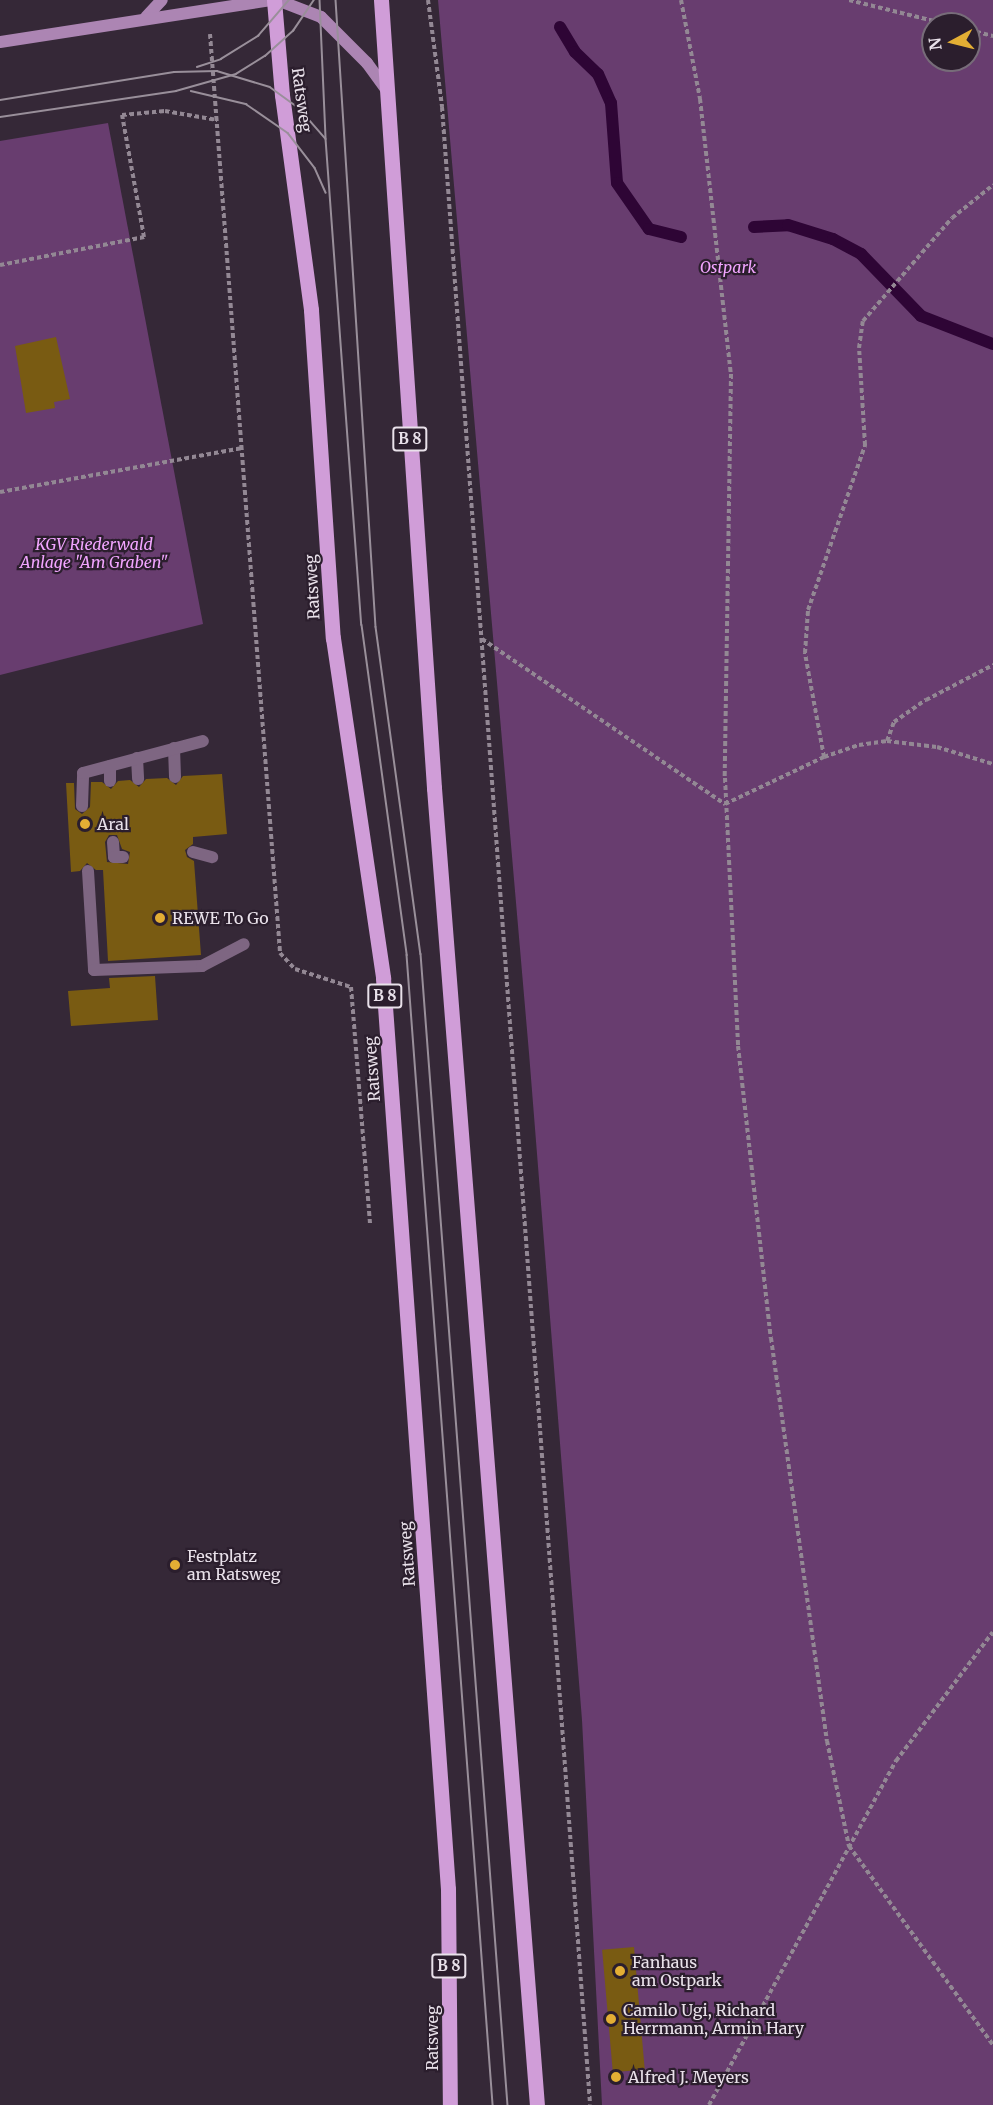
<!DOCTYPE html>
<html>
<head>
<meta charset="utf-8">
<style>
	body { margin:0 }
	#map { position:relative; width:993px; height:2105px; overflow:hidden; background:#352837; font-family:Merriweather,serif }
	div>[style] { position:absolute }
	.green>* { inset:0; background:#683d6f }
	.stream>* { height:12px; margin:-6px; padding:0 6px; transform-origin:6px; border-radius:6px; background:#2e0535 }
	.building>* { inset:0; background:#795b12; transform-origin:0 0 }
	.path>* { height:4px; margin-top:-2px; transform-origin:0; background:repeating-linear-gradient(90deg,#938894 0 4.5px,transparent 0 7.5px) }
	.lane>* { height:12px; margin:-6px; padding:0 6px; transform-origin:6px; border-radius:6px; background:#7e6682 }
	.secondary>* { height:12px; margin:-6px; padding:0 6px; transform-origin:6px; border-radius:6px; background:#ac85b3 }
	.primary>* { height:15px; margin:-7.5px; padding:0 7.5px; transform-origin:7.5px; border-radius:7.5px; background:#d09dd8 }
	.tram>* { height:1.5px; margin:-0.75px; padding:0 0.75px; transform-origin:0.75px; border-radius:0.75px; background:#998f9a }
	.dots>* { width:16px; height:16px; translate:-50% -50%; box-sizing:border-box; border:3px solid #2b1e2d; border-radius:50% }
	span { translate:-50% -50%; white-space:nowrap; text-align:center; line-height:1.15; -webkit-text-stroke:4.5px #2b1e2d; paint-order:stroke }
	.shield-label span { padding:2px 4px; background:#2b1e2d; border:2px solid; border-radius:4px; -webkit-text-stroke-width:0 }
	.shield-label { font-size:15px; color:#e9e1ea; font-weight:700 }
	.street-label { font-size:16px; color:#e9e1ea }
	.park-label { font-size:16px; color:#f2a5ff; font-style:italic }
	.poi-label { font-size:16px; color:#e9e1ea }
	.left { translate:0 -50%; text-align:left }
	.north { position:absolute; left:921px; top:12px; width:60px; height:60px; box-sizing:border-box; background:#2b1e2d; border:2px solid #776c79; border-radius:50%; rotate:263deg; font-size:16px; font-weight:700; line-height:24px; text-align:center; color:#e9e1ea }
	.north::after { content:''; display:block; margin:auto; width:21px; height:27px; background:#e3ae34; clip-path:polygon(50% 0,100% 100%,50% 72%,0 100%) }
</style>
</head>
<body>
<div id="map">
	<div class="green">
		<i style="clip-path:polygon(evenodd,438px 0,993px 0,993px 2105px,602px 2105px,582px 1720px,529px 1053px,438px 0,933px 24px,969px 24px,969px 60px,933px 60px,933px 24px)"></i>
		<i style="clip-path:polygon(108px 123px,203px 624px,0 675px,0 141px)"></i>
	</div>
	<div class="stream">
		<i style="left:560px;top:27px;width:29px;rotate:59deg"></i>
		<i style="left:575px;top:52px;width:32px;rotate:44deg"></i>
		<i style="left:598px;top:74px;width:32px;rotate:66deg"></i>
		<i style="left:611px;top:103px;width:80px;rotate:85.7deg"></i>
		<i style="left:617px;top:183px;width:56px;rotate:55.2deg"></i>
		<i style="left:649px;top:229px;width:33px;rotate:14deg"></i>
		<i style="left:754px;top:227px;width:34px;rotate:-3deg"></i>
		<i style="left:788px;top:225px;width:47px;rotate:17.3deg"></i>
		<i style="left:833px;top:239px;width:32px;rotate:28deg"></i>
		<i style="left:861px;top:254px;width:86px;rotate:45.9deg"></i>
		<i style="left:921px;top:316px;width:77px;rotate:21.3deg"></i>
	</div>
	<div class="building">
		<i style="clip-path:polygon(56px 337px,70px 399px,54px 402px,55px 408px,26px 413px,15px 346px)"></i>
		<i style="clip-path:polygon(evenodd,222px 774px,227px 834px,193px 837px,193px 844px,185px 850px,187px 857px,194px 861px,201px 955px,108px 961px,103px 870px,96px 870px,87px 863px,80px 871px,71px 872px,66px 783px,74px 783px,75px 809px,82px 814px,90px 807px,91px 782px,102px 782px,111px 789px,118px 781px,130px 780px,139px 787px,146px 779px,167px 778px,176px 785px,183px 776px,222px 774px,109px 835px,117px 835px,122px 849px,130px 852px,128px 864px,107px 862px,105px 842px,109px 835px)"></i>
		<i style="clip-path:polygon(155px 976px,158px 1020px,71px 1026px,68px 991px,110px 988px,109px 978px)"></i>
		<i style="left:634px;top:1947px;width:123px;height:32px;rotate:85deg"></i>
	</div>
	<div class="path">
		<i style="left:428px;top:0;width:108px;rotate:82.5deg"></i>
		<i style="left:442px;top:107px;width:2003px;rotate:85.76deg"></i>
		<i style="left:681px;top:0;width:101px;rotate:79.1deg"></i>
		<i style="left:700px;top:99px;width:277px;rotate:83.6deg"></i>
		<i style="left:731px;top:374px;width:404px;rotate:90.9deg"></i>
		<i style="left:725px;top:778px;width:268px;rotate:87.2deg"></i>
		<i style="left:738px;top:1046px;width:294px;rotate:83.6deg"></i>
		<i style="left:771px;top:1338px;width:407px;rotate:82.1deg"></i>
		<i style="left:827px;top:1741px;width:107px;rotate:78.2deg"></i>
		<i style="left:849px;top:1846px;width:246px;rotate:54.1deg"></i>
		<i style="left:849px;top:0;width:100px;rotate:13.9deg"></i>
		<i style="left:969px;top:30px;width:25px;rotate:14deg"></i>
		<i style="left:210px;top:34px;width:922px;rotate:85.64deg"></i>
		<i style="left:280px;top:953px;width:22px;rotate:47deg"></i>
		<i style="left:295px;top:969px;width:59px;rotate:17.8deg"></i>
		<i style="left:351px;top:987px;width:238px;rotate:85.4deg"></i>
		<i style="left:0;top:265px;width:147px;rotate:-11deg"></i>
		<i style="left:144px;top:237px;width:124px;rotate:-100.2deg"></i>
		<i style="left:122px;top:115px;width:43px;rotate:-5.3deg"></i>
		<i style="left:165px;top:111px;width:53px;rotate:9.8deg"></i>
		<i style="left:0;top:492px;width:245px;rotate:-10.3deg"></i>
		<i style="left:482px;top:639px;width:294px;rotate:34.2deg"></i>
		<i style="left:725px;top:804px;width:110px;rotate:-25.4deg"></i>
		<i style="left:824px;top:757px;width:37px;rotate:-19deg"></i>
		<i style="left:859px;top:745px;width:28px;rotate:-8deg"></i>
		<i style="left:887px;top:741px;width:50px;rotate:6.8deg"></i>
		<i style="left:937px;top:747px;width:59px;rotate:16.9deg"></i>
		<i style="left:887px;top:741px;width:20px;rotate:-70deg"></i>
		<i style="left:894px;top:722px;width:39px;rotate:-35deg"></i>
		<i style="left:926px;top:700px;width:76px;rotate:-27.6deg"></i>
		<i style="left:824px;top:757px;width:106px;rotate:-100.4deg"></i>
		<i style="left:805px;top:653px;width:43px;rotate:-86deg"></i>
		<i style="left:808px;top:610px;width:175px;rotate:-70.9deg"></i>
		<i style="left:865px;top:445px;width:97px;rotate:-93.5deg"></i>
		<i style="left:859px;top:348px;width:27px;rotate:-82deg"></i>
		<i style="left:863px;top:321px;width:136px;rotate:-49.2deg"></i>
		<i style="left:952px;top:218px;width:53px;rotate:-38.8deg"></i>
		<i style="left:709px;top:2105px;width:392px;rotate:-61.5deg"></i>
		<i style="left:896px;top:1761px;width:161px;rotate:-53.1deg"></i>
	</div>
	<div class="lane">
		<i style="left:174px;top:748px;width:29px;rotate:88deg"></i>
		<i style="left:137px;top:758px;width:21px;rotate:87deg"></i>
		<i style="left:110px;top:766px;width:15px;rotate:90deg"></i>
		<i style="left:82px;top:806px;width:33px;rotate:-88deg"></i>
		<i style="left:83px;top:773px;width:124px;rotate:-14.9deg"></i>
		<i style="left:113px;top:842px;width:15px;rotate:86deg"></i>
		<i style="left:114px;top:857px;width:9px"></i>
		<i style="left:193px;top:852px;width:20px;rotate:15deg"></i>
		<i style="left:88px;top:871px;width:99px;rotate:86.5deg"></i>
		<i style="left:94px;top:970px;width:108px;rotate:-2.1deg"></i>
		<i style="left:202px;top:966px;width:47px;rotate:-27.6deg"></i>
	</div>
	<div class="secondary">
		<i style="left:277px;top:0;width:47px;rotate:21.1deg"></i>
		<i style="left:321px;top:17px;width:65px;rotate:45deg"></i>
		<i style="left:367px;top:63px;width:34px;rotate:54deg"></i>
		<i style="left:146px;top:17px;width:23px;rotate:-47deg"></i>
		<i style="left:0;top:42px;width:274px;rotate:-8.8deg"></i>
	</div>
	<div class="primary">
		<i style="left:274px;top:0;width:95px;rotate:85.2deg"></i>
		<i style="left:282px;top:95px;width:217px;rotate:82.3deg"></i>
		<i style="left:311px;top:310px;width:329px;rotate:86.2deg"></i>
		<i style="left:333px;top:638px;width:344px;rotate:81.6deg"></i>
		<i style="left:383px;top:978px;width:913px;rotate:85.92deg"></i>
		<i style="left:448px;top:1889px;width:216px;rotate:89.5deg"></i>
		<i style="left:381px;top:0;width:790px;rotate:86.15deg"></i>
		<i style="left:434px;top:788px;width:1321px;rotate:85.53deg"></i>
	</div>
	<div class="tram">
		<i style="left:320px;top:0;width:139px;rotate:87.5deg"></i>
		<i style="left:326px;top:139px;width:487px;rotate:85.8deg"></i>
		<i style="left:362px;top:625px;width:333px;rotate:82.2deg"></i>
		<i style="left:407px;top:955px;width:1153px;rotate:85.72deg"></i>
		<i style="left:336px;top:0;width:628px;rotate:86.35deg"></i>
		<i style="left:376px;top:627px;width:330px;rotate:82.2deg"></i>
		<i style="left:421px;top:954px;width:1154px;rotate:85.68deg"></i>
		<i style="left:197px;top:67px;width:25px;rotate:-18deg"></i>
		<i style="left:221px;top:59px;width:44px;rotate:-31.9deg"></i>
		<i style="left:258px;top:36px;width:48px;rotate:-49.3deg"></i>
		<i style="left:191px;top:91px;width:57px;rotate:13.3deg"></i>
		<i style="left:246px;top:104px;width:51px;rotate:34.6deg"></i>
		<i style="left:288px;top:133px;width:44px;rotate:52.4deg"></i>
		<i style="left:315px;top:168px;width:27px;rotate:66deg"></i>
		<i style="left:0;top:100px;width:176px;rotate:-9.1deg"></i>
		<i style="left:174px;top:72px;width:43px;rotate:-1.3deg"></i>
		<i style="left:217px;top:71px;width:55px;rotate:16.8deg"></i>
		<i style="left:270px;top:87px;width:34px;rotate:36deg"></i>
		<i style="left:298px;top:107px;width:41px;rotate:48.9deg"></i>
		<i style="left:0;top:117px;width:178px;rotate:-8.4deg"></i>
		<i style="left:176px;top:91px;width:62px;rotate:-15.8deg"></i>
		<i style="left:236px;top:74px;width:34px;rotate:-32deg"></i>
		<i style="left:265px;top:56px;width:38px;rotate:-42deg"></i>
		<i style="left:293px;top:31px;width:37px;rotate:-56deg"></i>
	</div>
	<div class="dots">
		<i style="left:85px;top:824px;background:#e3ae34"></i>
		<i style="left:160px;top:918px;background:#e3ae34"></i>
		<i style="left:175px;top:1565px;background:#e3ae34"></i>
		<i style="left:620px;top:1971px;background:#e3ae34"></i>
		<i style="left:611px;top:2019px;background:#e3ae34"></i>
		<i style="left:616px;top:2077px;background:#e3ae34"></i>
	</div>
	<div class="shield-label">
		<span style="left:410px;top:439px">B 8</span>
		<span style="left:385px;top:996px">B 8</span>
		<span style="left:449px;top:1966px">B 8</span>
	</div>
	<div class="street-label">
		<span style="left:302px;top:100px;rotate:82deg">Ratsweg</span>
		<span style="left:312px;top:587px;rotate:-93deg">Ratsweg</span>
		<span style="left:372px;top:1069px;rotate:-94deg">Ratsweg</span>
		<span style="left:407px;top:1554px;rotate:-94deg">Ratsweg</span>
		<span style="left:432px;top:2038px;rotate:-90deg">Ratsweg</span>
	</div>
	<div class="park-label">
		<span style="left:728px;top:267px">Ostpark</span>
		<span style="left:94px;top:553px">KGV Riederwald<br>Anlage "Am Graben"</span>
	</div>
	<div class="poi-label">
		<span class="left" style="left:97px;top:824px">Aral</span>
		<span class="left" style="left:172px;top:918px">REWE To Go</span>
		<span class="left" style="left:187px;top:1565px">Festplatz<br>am Ratsweg</span>
		<span class="left" style="left:632px;top:1971px">Fanhaus<br>am Ostpark</span>
		<span class="left" style="left:623px;top:2019px">Camilo Ugi, Richard<br>Herrmann, Armin Hary</span>
		<span class="left" style="left:628px;top:2077px">Alfred J. Meyers</span>
	</div>
	<div class="north">N</div>
</div>
</body>
</html>
